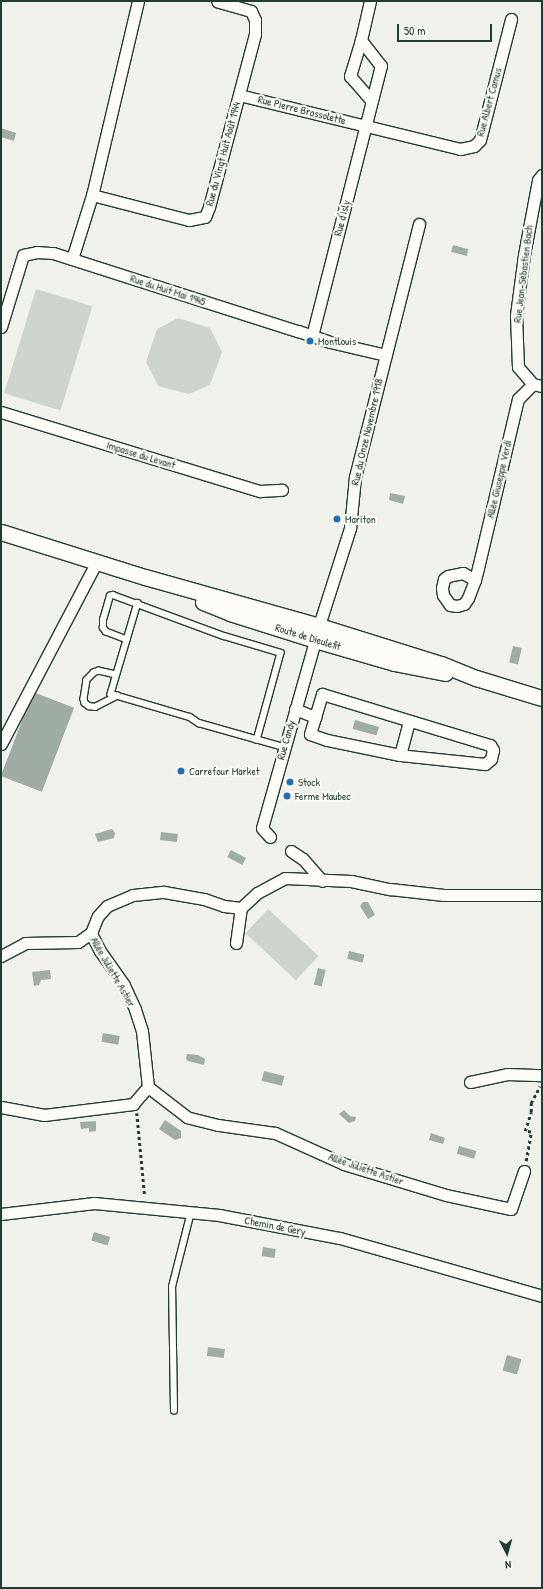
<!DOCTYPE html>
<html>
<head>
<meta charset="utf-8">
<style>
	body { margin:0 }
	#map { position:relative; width:543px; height:1589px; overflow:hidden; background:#f0f1eb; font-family:"Patrick Hand",sans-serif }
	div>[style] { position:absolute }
	.green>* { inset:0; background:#cdd3cd; transform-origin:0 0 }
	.water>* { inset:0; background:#9faca4; transform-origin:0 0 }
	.path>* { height:2.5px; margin-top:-1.25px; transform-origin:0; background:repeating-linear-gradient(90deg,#1f3d34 0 3px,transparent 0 6px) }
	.roads { filter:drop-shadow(1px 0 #1f3d34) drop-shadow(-1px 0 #1f3d34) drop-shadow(0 1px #1f3d34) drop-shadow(0 -1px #1f3d34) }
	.service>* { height:5.5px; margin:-2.75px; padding:0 2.75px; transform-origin:2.75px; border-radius:2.75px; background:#fdfcf7 }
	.minor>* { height:11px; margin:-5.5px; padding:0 5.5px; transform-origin:5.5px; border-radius:5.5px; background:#fdfcf7 }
	.secondary>* { height:15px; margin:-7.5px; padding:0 7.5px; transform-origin:7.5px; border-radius:7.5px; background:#fdfcf7 }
	.dots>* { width:11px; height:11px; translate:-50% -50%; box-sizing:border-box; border:2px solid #fdfcf7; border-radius:50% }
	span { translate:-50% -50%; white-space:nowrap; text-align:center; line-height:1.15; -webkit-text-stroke:4px #fdfcf7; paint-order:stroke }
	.street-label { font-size:11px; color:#1f3d34 }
	.poi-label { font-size:11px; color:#1f3d34 }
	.left { translate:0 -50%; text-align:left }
	.frame { position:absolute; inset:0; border:2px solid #1f3d34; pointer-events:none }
	.north { position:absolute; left:487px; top:1533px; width:40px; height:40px; -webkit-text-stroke:3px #fdfcf7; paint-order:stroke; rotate:174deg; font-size:11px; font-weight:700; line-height:16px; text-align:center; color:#1f3d34 }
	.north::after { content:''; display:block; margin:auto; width:14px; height:18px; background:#1f3d34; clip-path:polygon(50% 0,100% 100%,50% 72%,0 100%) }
	.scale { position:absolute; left:397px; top:24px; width:95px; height:18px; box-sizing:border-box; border:2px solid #1f3d34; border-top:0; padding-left:5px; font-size:12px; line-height:14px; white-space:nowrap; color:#1f3d34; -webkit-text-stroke:3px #fdfcf7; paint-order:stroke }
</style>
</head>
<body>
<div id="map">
	<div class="green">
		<i style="left:36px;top:289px;width:59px;height:109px;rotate:17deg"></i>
		<i style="clip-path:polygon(178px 318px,210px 328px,222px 352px,210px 385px,189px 394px,158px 386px,146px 362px,157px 329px)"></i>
		<i style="left:268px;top:909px;width:69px;height:33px;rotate:43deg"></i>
	</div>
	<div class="water">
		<i style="clip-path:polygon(1px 128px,16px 133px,14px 141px,1px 137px)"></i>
		<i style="left:453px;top:245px;width:16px;height:7px;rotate:15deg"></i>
		<i style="clip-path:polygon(390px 493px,405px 496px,403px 504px,389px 500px)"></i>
		<i style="left:513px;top:646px;width:9px;height:17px;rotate:13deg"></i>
		<i style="left:33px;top:692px;width:44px;height:90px;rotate:21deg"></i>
		<i style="left:355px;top:720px;width:25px;height:9px;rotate:16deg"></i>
		<i style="clip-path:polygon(112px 829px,115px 833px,114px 838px,98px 842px,95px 834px)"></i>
		<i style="left:161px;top:832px;width:17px;height:8px;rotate:7deg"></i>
		<i style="left:231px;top:850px;width:17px;height:8px;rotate:28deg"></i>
		<i style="clip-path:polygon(363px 902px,368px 902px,375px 915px,368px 919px,360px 906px)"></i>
		<i style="left:349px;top:951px;width:16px;height:8px;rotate:14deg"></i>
		<i style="left:318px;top:968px;width:8px;height:17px;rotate:14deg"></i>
		<i style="clip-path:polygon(50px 970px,51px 979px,41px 980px,39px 985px,34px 986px,32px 972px)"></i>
		<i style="left:103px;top:1033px;width:17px;height:9px;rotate:10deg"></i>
		<i style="clip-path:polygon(187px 1054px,198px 1055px,205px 1059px,204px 1065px,188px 1061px,186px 1059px)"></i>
		<i style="left:264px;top:1071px;width:21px;height:10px;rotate:14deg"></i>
		<i style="clip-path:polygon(344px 1110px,350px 1116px,356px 1117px,355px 1121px,349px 1123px,339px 1114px)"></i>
		<i style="clip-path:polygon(165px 1120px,181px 1131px,181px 1138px,175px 1140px,159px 1129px)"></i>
		<i style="clip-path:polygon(96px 1121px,96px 1131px,89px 1132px,89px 1128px,81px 1129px,80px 1122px)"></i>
		<i style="clip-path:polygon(431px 1133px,445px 1138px,443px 1144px,429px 1140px)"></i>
		<i style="left:459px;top:1146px;width:18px;height:8px;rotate:16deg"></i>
		<i style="left:94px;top:1232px;width:17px;height:9px;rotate:17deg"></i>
		<i style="left:263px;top:1247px;width:13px;height:9px;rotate:9deg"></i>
		<i style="left:208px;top:1347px;width:17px;height:9px;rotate:7deg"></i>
		<i style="left:507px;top:1355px;width:15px;height:16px;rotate:16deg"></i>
	</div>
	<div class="path">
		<i style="left:137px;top:1113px;width:84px;rotate:84.6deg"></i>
		<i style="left:526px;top:1161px;width:29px;rotate:-80deg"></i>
		<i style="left:531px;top:1132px;width:6px;rotate:-171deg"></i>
		<i style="left:525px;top:1131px;width:20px;rotate:-72deg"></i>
		<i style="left:531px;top:1112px;width:9px;rotate:-90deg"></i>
		<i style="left:531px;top:1103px;width:19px;rotate:-62deg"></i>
	</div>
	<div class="roads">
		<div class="service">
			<i style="left:138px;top:603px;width:95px;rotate:106.5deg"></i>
			<i style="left:111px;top:694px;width:82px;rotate:16.2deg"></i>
			<i style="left:190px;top:717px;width:11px;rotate:34deg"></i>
			<i style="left:199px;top:723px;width:88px;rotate:15.8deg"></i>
			<i style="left:127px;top:640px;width:22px;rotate:-159deg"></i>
			<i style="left:106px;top:632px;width:5px;rotate:-127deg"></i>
			<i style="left:103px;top:628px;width:8px;rotate:-90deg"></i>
			<i style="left:103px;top:620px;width:25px;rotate:-74deg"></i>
			<i style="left:110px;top:596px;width:3px;rotate:-18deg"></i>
			<i style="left:113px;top:595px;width:118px;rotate:20.3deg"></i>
			<i style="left:224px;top:636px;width:59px;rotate:16.6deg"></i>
			<i style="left:281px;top:653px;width:90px;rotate:105.4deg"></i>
			<i style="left:116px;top:675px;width:17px;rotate:-167deg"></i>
			<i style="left:99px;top:671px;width:5px;rotate:158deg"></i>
			<i style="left:94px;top:673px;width:10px;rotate:135deg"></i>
			<i style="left:87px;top:680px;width:19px;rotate:99deg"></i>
			<i style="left:84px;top:699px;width:4px;rotate:76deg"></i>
			<i style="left:85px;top:703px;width:5px;rotate:37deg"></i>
			<i style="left:89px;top:706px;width:6px;rotate:9deg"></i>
			<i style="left:95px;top:707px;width:25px;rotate:-27deg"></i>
			<i style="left:174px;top:1411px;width:124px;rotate:-90.9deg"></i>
			<i style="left:172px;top:1287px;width:77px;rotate:-75.8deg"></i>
		</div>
		<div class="minor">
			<i style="left:138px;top:1px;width:199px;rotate:103.3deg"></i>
			<i style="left:92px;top:195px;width:100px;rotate:14.5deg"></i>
			<i style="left:189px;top:220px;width:16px;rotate:-11deg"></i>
			<i style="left:205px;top:217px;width:11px;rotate:-68deg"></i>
			<i style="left:209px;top:207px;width:179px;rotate:-75.1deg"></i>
			<i style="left:255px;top:34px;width:14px;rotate:-90deg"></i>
			<i style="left:255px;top:20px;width:10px;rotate:-114deg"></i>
			<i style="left:251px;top:11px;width:35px;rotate:-164deg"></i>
			<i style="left:361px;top:40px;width:38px;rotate:107deg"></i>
			<i style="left:350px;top:76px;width:33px;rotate:49deg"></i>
			<i style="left:239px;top:95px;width:228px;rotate:13.7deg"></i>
			<i style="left:460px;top:149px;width:14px;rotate:-12deg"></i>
			<i style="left:474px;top:146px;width:8px;rotate:-45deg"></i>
			<i style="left:480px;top:140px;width:125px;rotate:-75.6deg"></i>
			<i style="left:542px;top:175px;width:6px;rotate:129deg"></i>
			<i style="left:538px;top:180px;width:76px;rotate:100.6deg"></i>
			<i style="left:524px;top:255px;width:61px;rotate:97.6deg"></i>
			<i style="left:516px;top:315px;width:52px;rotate:87.8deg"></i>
			<i style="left:518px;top:367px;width:23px;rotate:49deg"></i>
			<i style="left:533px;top:384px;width:9px;rotate:13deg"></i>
			<i style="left:72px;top:259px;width:67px;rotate:-72.6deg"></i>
			<i style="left:1px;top:327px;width:75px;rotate:-73deg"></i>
			<i style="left:23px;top:255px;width:14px;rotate:-12deg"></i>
			<i style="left:37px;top:252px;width:16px;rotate:4deg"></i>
			<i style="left:53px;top:253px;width:257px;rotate:17.7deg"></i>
			<i style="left:298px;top:331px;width:34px;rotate:19deg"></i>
			<i style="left:330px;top:342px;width:57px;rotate:13.1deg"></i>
			<i style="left:312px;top:336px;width:279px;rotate:-75.7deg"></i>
			<i style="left:381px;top:66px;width:33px;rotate:-128deg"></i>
			<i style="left:361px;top:40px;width:40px;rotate:-77deg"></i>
			<i style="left:1px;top:412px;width:271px;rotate:17deg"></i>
			<i style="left:260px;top:491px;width:22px;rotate:-3deg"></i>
			<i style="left:475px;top:580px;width:14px;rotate:-150deg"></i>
			<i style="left:463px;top:573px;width:15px;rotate:169deg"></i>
			<i style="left:448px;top:576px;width:5px;rotate:143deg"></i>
			<i style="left:444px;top:579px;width:9px;rotate:103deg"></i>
			<i style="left:442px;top:588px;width:7px;rotate:82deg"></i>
			<i style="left:443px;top:595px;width:12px;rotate:55deg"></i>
			<i style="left:450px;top:605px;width:7px;rotate:8deg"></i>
			<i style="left:457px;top:606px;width:7px;rotate:-16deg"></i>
			<i style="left:464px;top:604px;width:7px;rotate:-56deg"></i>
			<i style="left:468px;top:598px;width:19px;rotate:-69deg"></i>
			<i style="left:475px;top:580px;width:12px;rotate:-76deg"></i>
			<i style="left:478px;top:568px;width:174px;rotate:-76.7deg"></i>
			<i style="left:518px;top:399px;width:21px;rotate:-45deg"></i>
			<i style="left:322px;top:694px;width:176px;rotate:16.9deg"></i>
			<i style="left:490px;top:745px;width:6px;rotate:59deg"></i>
			<i style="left:493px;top:750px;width:9px;rotate:103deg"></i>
			<i style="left:491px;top:759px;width:8px;rotate:140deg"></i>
			<i style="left:485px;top:764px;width:85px;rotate:-174deg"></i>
			<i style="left:400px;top:755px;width:75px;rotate:-168.4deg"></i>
			<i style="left:327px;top:740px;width:18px;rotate:-161deg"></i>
			<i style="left:310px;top:734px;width:42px;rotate:-73.3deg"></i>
			<i style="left:295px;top:709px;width:22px;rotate:22deg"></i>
			<i style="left:1px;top:744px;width:207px;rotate:-62.3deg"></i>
			<i style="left:400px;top:755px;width:35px;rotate:-75deg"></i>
			<i style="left:270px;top:837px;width:12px;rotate:-132deg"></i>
			<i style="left:262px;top:828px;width:217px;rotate:-74.2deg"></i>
			<i style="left:321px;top:619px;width:96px;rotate:-72.3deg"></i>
			<i style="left:350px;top:528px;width:51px;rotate:-84.4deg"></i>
			<i style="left:355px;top:477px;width:261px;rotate:-75.8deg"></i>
			<i style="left:291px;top:851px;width:14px;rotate:34deg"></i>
			<i style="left:303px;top:859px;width:29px;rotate:49deg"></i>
			<i style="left:236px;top:943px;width:35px;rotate:-82deg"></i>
			<i style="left:1px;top:956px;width:27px;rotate:-28deg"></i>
			<i style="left:25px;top:943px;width:53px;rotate:-1.1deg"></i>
			<i style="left:78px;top:942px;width:16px;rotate:-35deg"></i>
			<i style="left:470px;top:1082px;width:38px;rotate:-12deg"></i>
			<i style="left:507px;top:1074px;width:35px;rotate:2deg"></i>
			<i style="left:1px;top:1107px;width:44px;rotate:10.5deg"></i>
			<i style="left:44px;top:1115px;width:90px;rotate:-7deg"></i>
			<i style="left:133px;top:1104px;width:23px;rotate:-49deg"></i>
			<i style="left:524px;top:1171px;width:40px;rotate:108.9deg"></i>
			<i style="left:511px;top:1209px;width:66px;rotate:-167.8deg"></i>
			<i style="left:446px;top:1195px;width:107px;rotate:-163.1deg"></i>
			<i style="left:344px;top:1164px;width:76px;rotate:-155.8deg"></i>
			<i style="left:275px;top:1133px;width:58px;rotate:-172deg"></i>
			<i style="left:218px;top:1125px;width:32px;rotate:-166deg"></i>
			<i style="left:187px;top:1117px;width:49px;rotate:-142.4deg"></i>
			<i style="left:148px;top:1087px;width:56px;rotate:-96.1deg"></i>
			<i style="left:142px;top:1031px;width:23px;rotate:-108deg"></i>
			<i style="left:135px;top:1009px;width:26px;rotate:-115deg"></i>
			<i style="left:124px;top:985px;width:42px;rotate:-125.2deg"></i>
			<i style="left:100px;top:951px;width:20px;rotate:-117deg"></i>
			<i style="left:91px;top:933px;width:18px;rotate:-68deg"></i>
			<i style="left:98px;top:916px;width:13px;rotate:-48deg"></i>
			<i style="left:107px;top:906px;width:28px;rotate:-23deg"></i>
			<i style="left:133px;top:895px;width:31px;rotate:-6deg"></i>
			<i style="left:164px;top:892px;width:41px;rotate:9.9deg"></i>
			<i style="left:204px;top:899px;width:21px;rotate:19deg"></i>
			<i style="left:224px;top:906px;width:17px;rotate:7deg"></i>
			<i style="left:241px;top:908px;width:22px;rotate:-43deg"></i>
			<i style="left:257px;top:893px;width:32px;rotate:-28deg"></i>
			<i style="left:285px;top:878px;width:66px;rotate:2.6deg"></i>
			<i style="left:351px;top:881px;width:40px;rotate:12deg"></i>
			<i style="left:390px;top:889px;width:54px;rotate:6.3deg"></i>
			<i style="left:444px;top:895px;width:98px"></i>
			<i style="left:1px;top:1214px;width:94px;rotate:-6.7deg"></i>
			<i style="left:94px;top:1203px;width:126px;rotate:5.5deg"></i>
			<i style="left:219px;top:1215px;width:123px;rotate:10.8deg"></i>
			<i style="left:340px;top:1238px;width:210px;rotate:16deg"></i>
		</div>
		<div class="secondary">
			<i style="left:1px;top:532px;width:151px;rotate:17.4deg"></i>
			<i style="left:145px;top:577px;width:181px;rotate:15.7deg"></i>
			<i style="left:319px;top:626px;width:128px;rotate:17.3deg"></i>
			<i style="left:441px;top:664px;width:38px;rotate:22deg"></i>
			<i style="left:476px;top:678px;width:69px;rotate:16.9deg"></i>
			<i style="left:203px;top:602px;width:29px;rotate:22deg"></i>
			<i style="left:230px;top:613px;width:89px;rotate:17.6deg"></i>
			<i style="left:315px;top:640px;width:82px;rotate:16.2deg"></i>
			<i style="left:394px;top:663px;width:52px;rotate:11.1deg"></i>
		</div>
	</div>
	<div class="dots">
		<i style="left:310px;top:341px;background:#1f6fb2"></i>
		<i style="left:337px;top:519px;background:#1f6fb2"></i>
		<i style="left:181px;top:771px;background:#1f6fb2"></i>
		<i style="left:290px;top:782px;background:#1f6fb2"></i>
		<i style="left:287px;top:796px;background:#1f6fb2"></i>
	</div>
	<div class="street-label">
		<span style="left:489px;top:102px;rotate:-75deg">Rue Albert Camus</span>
		<span style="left:302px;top:110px;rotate:14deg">Rue Pierre Brossolette</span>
		<span style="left:223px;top:154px;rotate:-75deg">Rue du Vingt Huit Août 1944</span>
		<span style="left:342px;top:218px;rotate:-76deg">Rue d'Isly</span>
		<span style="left:523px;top:274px;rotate:-83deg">Rue Jean-Sébastien Bach</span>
		<span style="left:168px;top:290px;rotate:18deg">Rue du Huit Mai 1945</span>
		<span style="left:367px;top:432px;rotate:-77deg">Rue du Onze Novembre 1918</span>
		<span style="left:141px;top:455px;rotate:17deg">Impasse du Levant</span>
		<span style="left:499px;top:479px;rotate:-77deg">Allée Giuseppe Verdi</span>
		<span style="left:308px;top:637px;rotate:17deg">Route de Dieulefit</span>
		<span style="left:286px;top:740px;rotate:-74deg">Rue Candy</span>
		<span style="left:113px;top:972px;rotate:60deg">Allée Juliette Astier</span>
		<span style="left:366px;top:1169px;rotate:19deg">Allée Juliette Astier</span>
		<span style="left:275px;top:1226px;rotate:11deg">Chemin de Gery</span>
	</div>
	<div class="poi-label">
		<span class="left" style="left:318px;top:341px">Montlouis</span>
		<span class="left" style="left:345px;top:519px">Mariton</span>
		<span class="left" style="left:189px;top:771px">Carrefour Market</span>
		<span class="left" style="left:298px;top:782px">Stock</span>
		<span class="left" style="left:295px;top:796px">Ferme Maubec</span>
	</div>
	<div class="frame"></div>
	<div class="north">N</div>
	<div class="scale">50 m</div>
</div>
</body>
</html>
